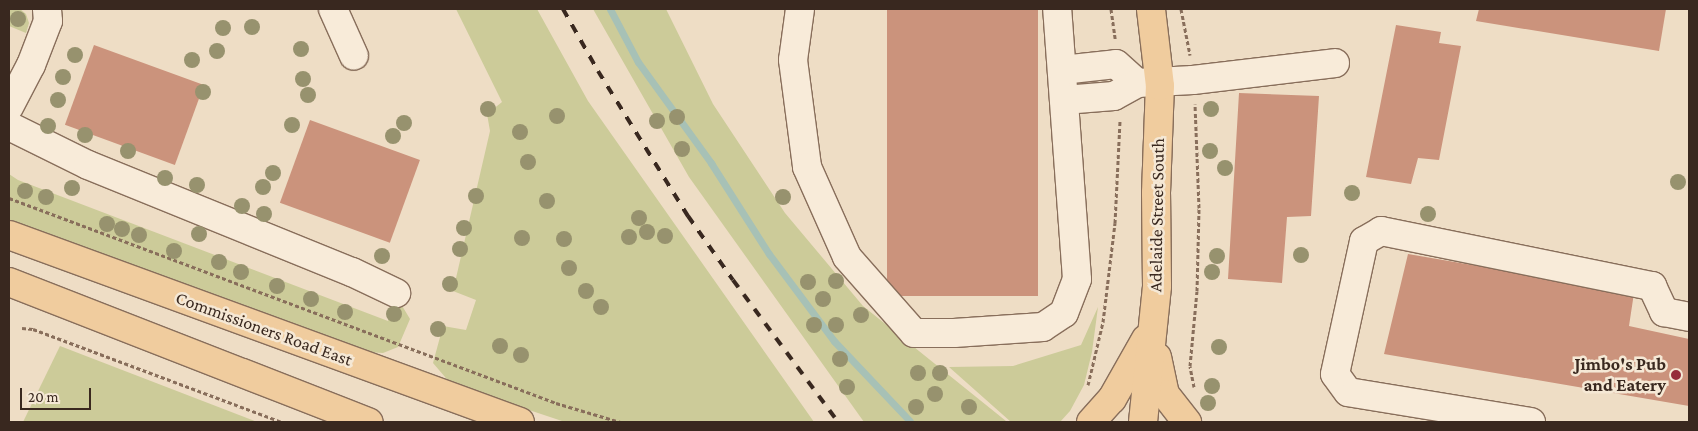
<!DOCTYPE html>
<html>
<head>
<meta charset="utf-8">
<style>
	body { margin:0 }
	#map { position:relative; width:1698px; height:431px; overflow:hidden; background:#eeddc5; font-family:"Crimson Pro",serif }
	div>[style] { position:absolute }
	.green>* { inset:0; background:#cccb99 }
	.stream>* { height:7px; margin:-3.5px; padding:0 3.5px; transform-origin:3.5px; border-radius:3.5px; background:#a7c1b6 }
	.building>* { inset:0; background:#cb937c; transform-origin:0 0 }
	.path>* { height:3px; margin-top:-1.5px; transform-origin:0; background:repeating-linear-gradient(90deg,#886e5b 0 4px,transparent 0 6.5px) }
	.roads { filter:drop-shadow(1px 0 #886e5b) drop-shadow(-1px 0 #886e5b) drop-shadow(0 1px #886e5b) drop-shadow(0 -1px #886e5b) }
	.minor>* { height:28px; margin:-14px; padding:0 14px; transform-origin:14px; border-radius:14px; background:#f8ebd9 }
	.major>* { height:28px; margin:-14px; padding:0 14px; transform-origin:14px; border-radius:14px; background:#f0cc9e }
	.rail>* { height:4px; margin-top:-2px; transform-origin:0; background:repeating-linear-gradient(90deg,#39281f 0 9px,transparent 0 18px) }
	.trees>* { width:16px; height:16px; margin:-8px; border-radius:50%; background:#97926e }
	.dots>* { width:14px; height:14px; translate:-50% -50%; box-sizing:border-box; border:2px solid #f5e8d5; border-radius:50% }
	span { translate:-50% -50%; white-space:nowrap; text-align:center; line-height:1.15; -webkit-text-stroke:5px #f5e8d5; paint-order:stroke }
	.street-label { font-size:18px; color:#39281f }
	.poi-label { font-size:18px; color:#39281f; font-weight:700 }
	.right { translate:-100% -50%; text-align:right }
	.frame { position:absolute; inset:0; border:10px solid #39281f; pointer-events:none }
	.scale { position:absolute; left:20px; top:388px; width:71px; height:22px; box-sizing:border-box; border:2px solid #39281f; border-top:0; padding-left:6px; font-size:15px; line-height:18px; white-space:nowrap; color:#39281f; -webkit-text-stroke:4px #f5e8d5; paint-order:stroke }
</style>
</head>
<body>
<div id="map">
	<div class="green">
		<i style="clip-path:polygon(10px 9px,20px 9px,26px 14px,29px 23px,26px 33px,9px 26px)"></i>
		<i style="clip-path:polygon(456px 9px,537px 9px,588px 101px,814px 422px,565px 422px,451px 384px,433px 363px,443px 326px,466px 330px,476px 300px,453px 291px,490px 131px,487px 114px,502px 102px)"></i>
		<i style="clip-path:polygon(593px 9px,666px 9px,713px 104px,785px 213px,863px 306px,1006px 421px,864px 422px,689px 177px)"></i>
		<i style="clip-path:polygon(9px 174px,18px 180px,388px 321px,398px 299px,410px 319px,398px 347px,383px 353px,367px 352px,9px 222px)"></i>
		<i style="clip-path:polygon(1098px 307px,1092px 352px,1084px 385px,1070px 411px,1060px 422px,1011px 422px,949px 367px,1013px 366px,1081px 345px)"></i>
		<i style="clip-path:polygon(60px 346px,257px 422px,23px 422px)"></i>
	</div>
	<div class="stream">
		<i style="left:610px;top:9px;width:60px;rotate:62.2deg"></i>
		<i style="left:638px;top:62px;width:125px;rotate:54.1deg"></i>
		<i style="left:711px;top:163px;width:108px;rotate:57.5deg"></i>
		<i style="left:769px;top:254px;width:109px;rotate:53.2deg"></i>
		<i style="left:834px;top:341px;width:110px;rotate:46.5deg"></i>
	</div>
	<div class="building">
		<i style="left:887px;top:9px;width:151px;height:287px"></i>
		<i style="clip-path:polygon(1479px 9px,1666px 9px,1659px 51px,1476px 21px)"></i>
		<i style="clip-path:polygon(1396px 25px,1441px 32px,1439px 43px,1461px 46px,1439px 160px,1418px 158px,1411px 184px,1366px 177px)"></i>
		<i style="left:94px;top:45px;width:117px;height:85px;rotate:20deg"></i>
		<i style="clip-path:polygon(1239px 93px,1319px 96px,1311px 216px,1287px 217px,1282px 283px,1228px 279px)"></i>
		<i style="left:310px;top:120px;width:117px;height:88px;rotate:20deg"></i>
		<i style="clip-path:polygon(1408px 254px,1634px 293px,1629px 326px,1689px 339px,1689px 406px,1384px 354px)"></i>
	</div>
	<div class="path">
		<i style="left:1111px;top:9px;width:30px;rotate:82deg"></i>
		<i style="left:1181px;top:9px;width:47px;rotate:78.9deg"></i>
		<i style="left:9px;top:198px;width:584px;rotate:20.54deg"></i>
		<i style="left:556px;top:403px;width:67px;rotate:16.5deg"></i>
		<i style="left:22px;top:328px;width:11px;rotate:5deg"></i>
		<i style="left:33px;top:329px;width:266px;rotate:20.5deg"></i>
		<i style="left:1088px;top:385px;width:65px;rotate:-76.6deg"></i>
		<i style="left:1103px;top:322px;width:100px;rotate:-83.1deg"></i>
		<i style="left:1115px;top:223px;width:102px;rotate:-87.2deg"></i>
		<i style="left:1194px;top:387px;width:21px;rotate:-101deg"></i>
		<i style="left:1190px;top:366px;width:75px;rotate:-84.7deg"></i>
		<i style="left:1197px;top:291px;width:83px;rotate:-88.6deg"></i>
		<i style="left:1199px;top:208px;width:104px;rotate:-92.2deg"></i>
	</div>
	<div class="roads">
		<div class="minor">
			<i style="left:333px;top:9px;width:51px;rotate:65.9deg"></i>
			<i style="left:800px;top:9px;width:51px;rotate:97.8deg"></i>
			<i style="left:793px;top:60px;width:108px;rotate:82.5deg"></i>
			<i style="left:807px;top:167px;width:98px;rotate:66deg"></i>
			<i style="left:847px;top:257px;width:101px;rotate:48.6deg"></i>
			<i style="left:914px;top:333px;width:40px"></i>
			<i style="left:954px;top:333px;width:89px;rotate:-3.9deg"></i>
			<i style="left:1043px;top:327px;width:25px;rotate:-34deg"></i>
			<i style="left:1064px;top:313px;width:36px;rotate:-69deg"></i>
			<i style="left:1077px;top:279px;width:271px;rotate:-94.2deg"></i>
			<i style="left:1062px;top:70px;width:54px;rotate:-6.3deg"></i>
			<i style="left:1116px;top:64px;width:28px;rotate:42deg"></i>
			<i style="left:1064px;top:100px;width:50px;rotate:-4.6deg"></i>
			<i style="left:1114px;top:96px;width:26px;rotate:-29deg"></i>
			<i style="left:1137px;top:83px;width:56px;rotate:-3.1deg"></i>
			<i style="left:1193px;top:80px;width:143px;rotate:-6.8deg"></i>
			<i style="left:9px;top:107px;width:47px;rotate:-62.4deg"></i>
			<i style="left:31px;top:65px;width:47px;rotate:-68.9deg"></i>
			<i style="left:48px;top:21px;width:12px;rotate:-95deg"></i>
			<i style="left:9px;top:126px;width:88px;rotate:26.3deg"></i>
			<i style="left:88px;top:165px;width:285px;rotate:22.1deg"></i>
			<i style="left:352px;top:272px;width:49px;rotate:25.5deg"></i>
			<i style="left:1531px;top:422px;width:185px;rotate:-170.7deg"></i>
			<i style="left:1348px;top:392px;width:22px;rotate:-126deg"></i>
			<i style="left:1335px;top:374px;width:136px;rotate:-77.7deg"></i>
			<i style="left:1364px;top:241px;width:20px;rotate:-30deg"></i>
			<i style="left:1381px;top:231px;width:277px;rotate:11.5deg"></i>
			<i style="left:1652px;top:286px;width:29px;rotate:65deg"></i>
			<i style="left:1664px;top:312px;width:25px;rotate:11deg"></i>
		</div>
		<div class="major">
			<i style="left:9px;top:235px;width:544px;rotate:20.1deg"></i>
			<i style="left:9px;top:282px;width:386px;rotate:21.3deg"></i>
			<i style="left:1157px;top:357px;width:38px;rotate:78deg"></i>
			<i style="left:1165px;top:394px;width:36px;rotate:52deg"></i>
			<i style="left:1091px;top:422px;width:31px;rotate:-48deg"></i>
			<i style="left:1112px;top:399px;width:69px;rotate:-60.5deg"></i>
			<i style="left:1143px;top:422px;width:137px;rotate:-84.1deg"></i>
			<i style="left:1157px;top:286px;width:93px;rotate:-90.6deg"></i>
			<i style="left:1156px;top:193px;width:107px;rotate:-87.9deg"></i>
			<i style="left:1160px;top:86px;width:78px;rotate:-96.7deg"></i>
		</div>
	</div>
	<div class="rail">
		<i style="left:563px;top:9px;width:71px;rotate:60.6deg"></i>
		<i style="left:598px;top:71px;width:171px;rotate:58.2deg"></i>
		<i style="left:688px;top:216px;width:78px;rotate:54.9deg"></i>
		<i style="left:733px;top:280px;width:177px;rotate:53.5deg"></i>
	</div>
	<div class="trees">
		<i style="left:18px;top:19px"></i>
		<i style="left:252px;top:27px"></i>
		<i style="left:223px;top:28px"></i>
		<i style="left:301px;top:49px"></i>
		<i style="left:217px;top:51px"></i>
		<i style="left:75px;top:55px"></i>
		<i style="left:192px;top:60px"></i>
		<i style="left:63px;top:77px"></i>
		<i style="left:303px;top:79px"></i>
		<i style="left:203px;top:92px"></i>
		<i style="left:308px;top:95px"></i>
		<i style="left:58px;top:100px"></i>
		<i style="left:488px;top:109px"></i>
		<i style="left:1211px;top:109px"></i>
		<i style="left:557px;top:116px"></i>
		<i style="left:677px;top:117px"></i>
		<i style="left:657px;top:121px"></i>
		<i style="left:404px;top:123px"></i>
		<i style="left:292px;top:125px"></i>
		<i style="left:48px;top:126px"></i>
		<i style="left:520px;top:132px"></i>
		<i style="left:85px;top:135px"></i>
		<i style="left:393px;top:136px"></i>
		<i style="left:682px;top:149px"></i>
		<i style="left:128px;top:151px"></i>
		<i style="left:1210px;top:151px"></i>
		<i style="left:528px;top:162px"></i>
		<i style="left:1225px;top:168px"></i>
		<i style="left:273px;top:173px"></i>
		<i style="left:165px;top:178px"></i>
		<i style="left:1678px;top:182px"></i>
		<i style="left:197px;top:185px"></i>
		<i style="left:263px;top:187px"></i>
		<i style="left:72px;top:188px"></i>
		<i style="left:25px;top:191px"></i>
		<i style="left:1352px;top:193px"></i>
		<i style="left:476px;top:196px"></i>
		<i style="left:46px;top:197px"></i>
		<i style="left:783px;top:197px"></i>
		<i style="left:547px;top:201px"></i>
		<i style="left:242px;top:206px"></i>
		<i style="left:264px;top:214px"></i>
		<i style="left:1428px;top:214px"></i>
		<i style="left:639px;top:218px"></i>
		<i style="left:107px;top:224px"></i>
		<i style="left:464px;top:228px"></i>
		<i style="left:122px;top:229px"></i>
		<i style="left:647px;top:232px"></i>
		<i style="left:199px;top:234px"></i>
		<i style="left:139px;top:235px"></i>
		<i style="left:665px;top:236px"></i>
		<i style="left:629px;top:237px"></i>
		<i style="left:522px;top:238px"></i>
		<i style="left:564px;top:239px"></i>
		<i style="left:460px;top:249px"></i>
		<i style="left:174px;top:251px"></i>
		<i style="left:1301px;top:255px"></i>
		<i style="left:382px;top:256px"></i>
		<i style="left:1217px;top:256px"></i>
		<i style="left:219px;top:262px"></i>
		<i style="left:569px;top:268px"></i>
		<i style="left:241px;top:272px"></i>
		<i style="left:1212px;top:272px"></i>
		<i style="left:836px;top:281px"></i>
		<i style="left:808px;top:282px"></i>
		<i style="left:450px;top:284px"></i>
		<i style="left:277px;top:286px"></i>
		<i style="left:586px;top:291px"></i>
		<i style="left:311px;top:299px"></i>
		<i style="left:823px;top:299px"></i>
		<i style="left:601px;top:307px"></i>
		<i style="left:345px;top:312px"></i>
		<i style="left:394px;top:314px"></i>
		<i style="left:861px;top:315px"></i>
		<i style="left:814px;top:325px"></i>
		<i style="left:836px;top:325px"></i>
		<i style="left:438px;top:329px"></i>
		<i style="left:500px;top:346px"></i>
		<i style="left:1219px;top:347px"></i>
		<i style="left:521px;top:355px"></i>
		<i style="left:840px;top:359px"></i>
		<i style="left:918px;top:373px"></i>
		<i style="left:940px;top:373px"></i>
		<i style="left:1212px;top:386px"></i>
		<i style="left:847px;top:387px"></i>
		<i style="left:935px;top:394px"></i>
		<i style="left:1208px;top:403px"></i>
		<i style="left:916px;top:407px"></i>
		<i style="left:969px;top:407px"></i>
	</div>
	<div class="dots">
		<i style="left:1676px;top:375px;background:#962c3a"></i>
	</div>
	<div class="street-label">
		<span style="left:1157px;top:215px;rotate:-89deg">Adelaide Street South</span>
		<span style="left:264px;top:329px;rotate:20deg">Commissioners Road East</span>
	</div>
	<div class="poi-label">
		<span class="right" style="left:1666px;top:375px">Jimbo's Pub<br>and Eatery</span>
	</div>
	<div class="frame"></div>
	<div class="scale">20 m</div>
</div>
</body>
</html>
